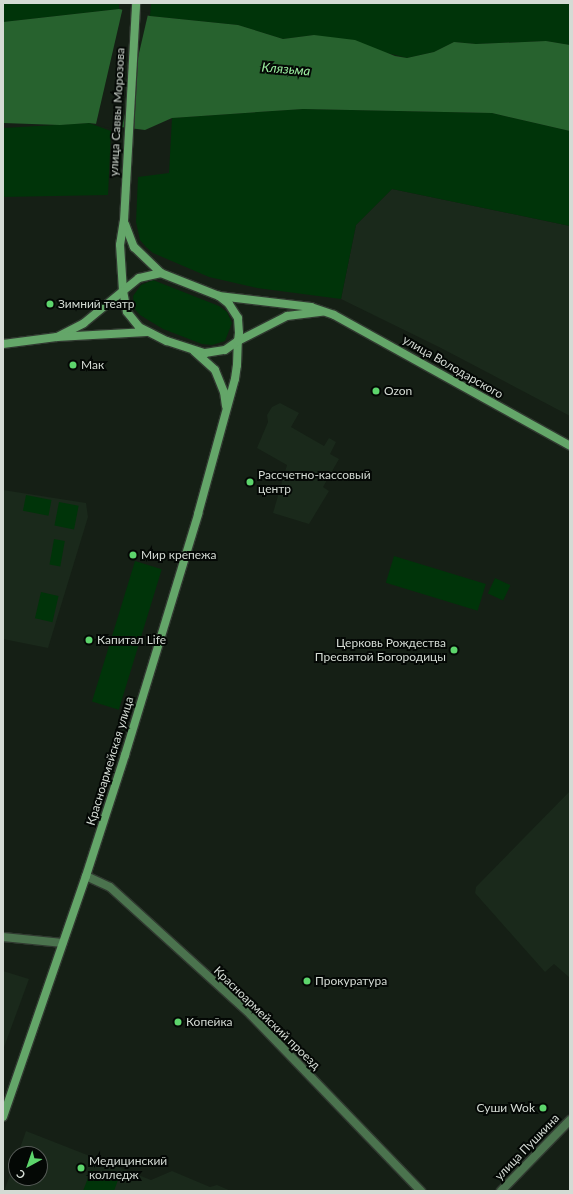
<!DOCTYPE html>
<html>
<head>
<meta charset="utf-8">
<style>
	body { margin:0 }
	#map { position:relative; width:573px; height:1194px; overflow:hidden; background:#151f15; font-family:Lato,sans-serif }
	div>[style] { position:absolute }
	.built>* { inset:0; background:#1a291b }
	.green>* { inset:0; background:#003409; transform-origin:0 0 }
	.water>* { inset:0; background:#27622e }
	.pier>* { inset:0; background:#151f15; transform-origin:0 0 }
	.roads { filter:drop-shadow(1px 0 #303930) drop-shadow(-1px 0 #303930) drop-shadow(0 1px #303930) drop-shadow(0 -1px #303930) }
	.street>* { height:8px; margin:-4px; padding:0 4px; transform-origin:4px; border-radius:4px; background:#4b734e }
	.secondary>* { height:8px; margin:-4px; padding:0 4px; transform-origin:4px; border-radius:4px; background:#64a669 }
	.dots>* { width:11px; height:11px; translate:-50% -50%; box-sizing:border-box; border:2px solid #040805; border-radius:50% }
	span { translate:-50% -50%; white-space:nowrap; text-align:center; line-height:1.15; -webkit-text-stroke:4px #040805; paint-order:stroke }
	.street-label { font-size:12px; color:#d4dbd4 }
	.poi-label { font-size:12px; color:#d4dbd4 }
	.left { translate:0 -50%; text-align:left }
	.right { translate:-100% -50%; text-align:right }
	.water-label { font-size:13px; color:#9cefa1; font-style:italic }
	.frame { position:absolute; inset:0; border:4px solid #d4dbd4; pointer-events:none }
	.north { position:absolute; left:8px; top:1146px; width:40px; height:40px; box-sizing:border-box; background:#040805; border:1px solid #575c58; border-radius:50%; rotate:220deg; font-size:11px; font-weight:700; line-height:16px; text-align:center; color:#d4dbd4 }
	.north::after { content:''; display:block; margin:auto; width:14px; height:18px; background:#5dd56c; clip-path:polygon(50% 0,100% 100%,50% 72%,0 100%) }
</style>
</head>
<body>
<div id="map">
	<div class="built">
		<i style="clip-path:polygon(392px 189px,570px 226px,570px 416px,441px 348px,341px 299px,356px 225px)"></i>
		<i style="clip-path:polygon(280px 403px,299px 413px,291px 427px,324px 446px,329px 438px,336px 442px,330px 454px,339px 459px,323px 487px,329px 491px,309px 524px,273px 513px,287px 465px,257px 448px,268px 422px,267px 415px,272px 407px)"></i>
		<i style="clip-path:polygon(3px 490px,86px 503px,88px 517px,48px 648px,3px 639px)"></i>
		<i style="clip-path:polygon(570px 791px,570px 978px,554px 964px,545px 972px,475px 893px,476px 887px)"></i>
		<i style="clip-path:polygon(3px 971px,29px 979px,3px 1050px)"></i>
		<i style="clip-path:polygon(26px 1131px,151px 1180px,172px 1171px,210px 1187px,217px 1185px,231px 1191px,4px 1191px,16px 1159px,16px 1178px,40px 1178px,40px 1154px,18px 1154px)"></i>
	</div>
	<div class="green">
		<i style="clip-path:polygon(3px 3px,119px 3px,119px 9px,3px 22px)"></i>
		<i style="clip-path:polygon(151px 3px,570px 3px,570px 45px,546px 41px,476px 44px,454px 42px,434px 52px,407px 58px,314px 35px,283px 39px,238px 25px,150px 16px)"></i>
		<i style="clip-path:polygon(303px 109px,492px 113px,570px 131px,570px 226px,392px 189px,356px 225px,341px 299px,257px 288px,209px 277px,153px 253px,146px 247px,140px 240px,136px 222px,138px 177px,169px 173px,172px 118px)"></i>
		<i style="clip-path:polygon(89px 123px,111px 131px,108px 195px,3px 197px,3px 128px)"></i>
		<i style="clip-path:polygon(153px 280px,219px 306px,227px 312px,232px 323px,225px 341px,212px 345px,202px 344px,163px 329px,140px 315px,134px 308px,133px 296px,141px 285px)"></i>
		<i style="left:26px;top:495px;width:26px;height:16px;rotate:11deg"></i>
		<i style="left:59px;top:502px;width:20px;height:24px;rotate:11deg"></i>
		<i style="left:54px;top:539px;width:11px;height:26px;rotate:10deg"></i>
		<i style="left:394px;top:556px;width:96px;height:28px;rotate:17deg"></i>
		<i style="left:135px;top:561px;width:28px;height:147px;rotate:17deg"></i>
		<i style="left:495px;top:578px;width:17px;height:17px;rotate:25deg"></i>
		<i style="left:41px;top:592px;width:18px;height:27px;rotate:13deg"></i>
		<i style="clip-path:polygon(91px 1170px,118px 1180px,114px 1191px,83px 1191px)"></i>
	</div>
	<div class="water">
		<i style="clip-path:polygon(119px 9px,150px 16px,238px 25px,283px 39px,314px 35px,355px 40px,395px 56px,407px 58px,434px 52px,454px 42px,476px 44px,546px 41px,570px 45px,570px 131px,492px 113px,303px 109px,172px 118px,145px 130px,89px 123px,60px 125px,3px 123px,3px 22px)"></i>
	</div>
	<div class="pier">
		<i style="left:123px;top:7px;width:26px;height:121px;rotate:13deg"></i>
	</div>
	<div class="roads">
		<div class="street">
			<i style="left:86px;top:876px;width:26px;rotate:25deg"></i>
			<i style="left:110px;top:887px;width:190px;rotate:42.2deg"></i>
			<i style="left:251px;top:1015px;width:245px;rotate:46deg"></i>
			<i style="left:3px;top:937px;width:60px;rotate:5.7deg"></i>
			<i style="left:501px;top:1191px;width:99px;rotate:-45.8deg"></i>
		</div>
		<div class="secondary">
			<i style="left:125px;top:224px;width:25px;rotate:69deg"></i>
			<i style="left:134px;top:247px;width:37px;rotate:44deg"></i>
			<i style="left:219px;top:296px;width:93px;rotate:6.8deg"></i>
			<i style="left:311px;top:307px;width:24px;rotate:19deg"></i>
			<i style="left:334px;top:315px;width:270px;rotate:29deg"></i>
			<i style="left:57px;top:337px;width:30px;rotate:-27deg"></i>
			<i style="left:84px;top:323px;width:50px;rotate:-39.4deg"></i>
			<i style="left:123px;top:291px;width:46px;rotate:-93.7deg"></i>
			<i style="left:120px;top:245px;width:24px;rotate:-81deg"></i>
			<i style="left:124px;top:221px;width:218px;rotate:-86.8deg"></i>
			<i style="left:3px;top:344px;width:54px;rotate:-7.4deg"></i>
			<i style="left:57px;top:337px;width:90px;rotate:-3.2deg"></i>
			<i style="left:194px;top:351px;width:28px;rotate:42deg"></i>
			<i style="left:215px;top:370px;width:24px;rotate:68deg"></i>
			<i style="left:224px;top:392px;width:14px;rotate:82deg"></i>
			<i style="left:3px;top:1117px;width:255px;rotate:-71deg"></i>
			<i style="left:86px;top:876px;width:127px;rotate:-72.1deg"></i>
			<i style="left:125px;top:755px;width:252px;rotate:-73.1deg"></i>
			<i style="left:198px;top:514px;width:140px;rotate:-74.7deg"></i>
			<i style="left:235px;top:379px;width:14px;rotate:-82deg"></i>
			<i style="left:237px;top:365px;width:24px;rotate:-88deg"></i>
			<i style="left:238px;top:341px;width:8px;rotate:-83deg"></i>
			<i style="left:239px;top:333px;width:15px;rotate:-94deg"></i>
			<i style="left:238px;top:318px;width:17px;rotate:-123deg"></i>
			<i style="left:229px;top:304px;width:13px;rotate:-141deg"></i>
			<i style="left:219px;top:296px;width:62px;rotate:-158.4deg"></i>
			<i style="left:161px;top:273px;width:23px;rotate:167deg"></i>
			<i style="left:139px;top:278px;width:21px;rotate:141deg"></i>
			<i style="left:123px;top:291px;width:21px;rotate:79deg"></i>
			<i style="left:127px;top:312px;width:19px;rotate:51deg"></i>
			<i style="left:139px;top:327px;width:31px;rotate:27deg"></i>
			<i style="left:167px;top:341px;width:40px;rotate:18deg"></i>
			<i style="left:205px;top:353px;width:20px;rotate:-9deg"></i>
			<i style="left:225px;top:350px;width:16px;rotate:-35deg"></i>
			<i style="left:238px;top:341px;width:55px;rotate:-27deg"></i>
			<i style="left:287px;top:316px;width:35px;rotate:-7deg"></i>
		</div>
	</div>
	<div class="dots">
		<i style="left:50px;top:304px;background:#5dd56c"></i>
		<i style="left:73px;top:365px;background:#5dd56c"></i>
		<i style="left:376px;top:391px;background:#5dd56c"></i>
		<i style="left:250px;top:482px;background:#5dd56c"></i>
		<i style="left:133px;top:555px;background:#5dd56c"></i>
		<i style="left:89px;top:640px;background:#5dd56c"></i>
		<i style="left:454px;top:650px;background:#5dd56c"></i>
		<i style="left:307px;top:981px;background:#5dd56c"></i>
		<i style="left:178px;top:1022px;background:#5dd56c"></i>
		<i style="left:543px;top:1108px;background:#5dd56c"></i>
		<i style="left:81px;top:1168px;background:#5dd56c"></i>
	</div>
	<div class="street-label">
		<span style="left:117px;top:112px;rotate:-87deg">улица Саввы Морозова</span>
		<span style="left:453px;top:367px;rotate:30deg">улица Володарского</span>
		<span style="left:110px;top:761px;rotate:-73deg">Красноармейская улица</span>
		<span style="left:267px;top:1018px;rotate:44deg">Красноармейский проезд</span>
		<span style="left:527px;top:1147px;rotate:-46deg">улица Пушкина</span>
	</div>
	<div class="poi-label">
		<span class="left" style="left:58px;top:304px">Зимний театр</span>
		<span class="left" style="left:81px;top:365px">Мак</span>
		<span class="left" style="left:384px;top:391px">Ozon</span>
		<span class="left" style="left:258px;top:482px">Рассчетно-кассовый<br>центр</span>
		<span class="left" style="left:141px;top:555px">Мир крепежа</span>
		<span class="left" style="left:97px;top:640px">Капитал Life</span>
		<span class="right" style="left:446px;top:650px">Церковь Рождества<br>Пресвятой Богородицы</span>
		<span class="left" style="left:315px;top:981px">Прокуратура</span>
		<span class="left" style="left:186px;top:1022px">Копейка</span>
		<span class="right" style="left:535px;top:1108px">Суши Wok</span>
		<span class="left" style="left:89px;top:1168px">Медицинский<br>колледж</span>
	</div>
	<div class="water-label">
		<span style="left:286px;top:69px;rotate:5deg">Клязьма</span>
	</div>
	<div class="frame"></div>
	<div class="north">С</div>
</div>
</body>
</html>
